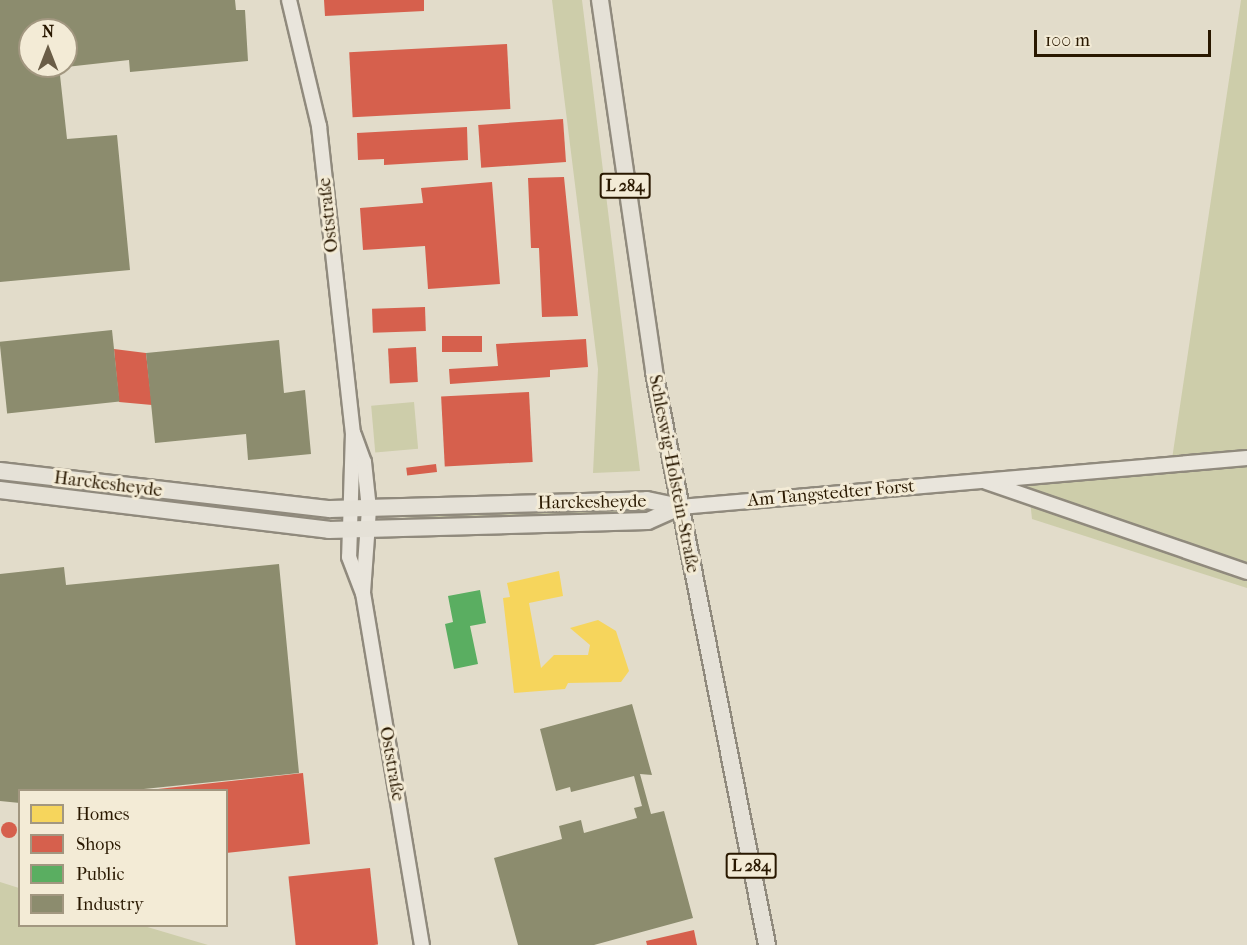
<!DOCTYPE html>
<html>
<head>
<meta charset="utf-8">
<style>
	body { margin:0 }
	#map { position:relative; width:1247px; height:945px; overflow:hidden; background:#e2dcca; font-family:"IM FELL French Canon",serif }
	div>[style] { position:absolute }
	.green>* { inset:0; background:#cdcdaa; transform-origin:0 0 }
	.homes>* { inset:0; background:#f6d55c }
	.shops>* { inset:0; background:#d6604d; transform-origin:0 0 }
	.round { border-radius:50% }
	.public>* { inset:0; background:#5aae61 }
	.industry>* { inset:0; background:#8c8c6e; transform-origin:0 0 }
	.roads { filter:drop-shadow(2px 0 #908a7d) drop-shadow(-2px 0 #908a7d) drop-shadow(0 2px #908a7d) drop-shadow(0 -2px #908a7d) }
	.minor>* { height:14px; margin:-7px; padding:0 7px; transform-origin:7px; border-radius:7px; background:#e9e5dc }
	.major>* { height:16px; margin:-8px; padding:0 8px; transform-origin:8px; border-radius:8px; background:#e5e1d7 }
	span { translate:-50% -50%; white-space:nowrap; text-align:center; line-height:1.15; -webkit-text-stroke:6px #f3ebd6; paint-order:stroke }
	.shield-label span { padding:2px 4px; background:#f3ebd6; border:2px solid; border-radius:4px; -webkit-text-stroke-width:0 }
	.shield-label { font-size:16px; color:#291800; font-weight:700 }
	.street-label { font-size:18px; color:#291800 }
	.legend { position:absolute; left:18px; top:789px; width:210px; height:138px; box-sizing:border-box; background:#f3ebd6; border:2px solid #a29780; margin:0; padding:8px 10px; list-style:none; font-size:18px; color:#291800 }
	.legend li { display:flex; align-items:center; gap:12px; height:30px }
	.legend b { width:30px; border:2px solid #a29780 }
	.north { position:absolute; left:18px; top:18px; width:60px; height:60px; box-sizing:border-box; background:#f3ebd6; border:2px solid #a29780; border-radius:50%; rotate:0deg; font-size:16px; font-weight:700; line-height:24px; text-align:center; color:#291800 }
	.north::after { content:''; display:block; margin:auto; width:21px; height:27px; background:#6a5d47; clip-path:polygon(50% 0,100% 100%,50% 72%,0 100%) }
	.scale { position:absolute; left:1034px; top:30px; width:177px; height:27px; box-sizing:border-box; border:3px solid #291800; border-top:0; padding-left:8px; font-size:18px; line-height:21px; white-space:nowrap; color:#291800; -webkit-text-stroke:4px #f3ebd6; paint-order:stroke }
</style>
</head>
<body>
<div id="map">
	<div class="green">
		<i style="clip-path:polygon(552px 0,582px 0,640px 471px,593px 473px,598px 369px)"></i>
		<i style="clip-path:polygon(1241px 0,1247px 0,1247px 588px,1032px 519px,1028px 482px,1172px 459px)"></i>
		<i style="left:414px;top:402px;width:47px;height:43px;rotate:85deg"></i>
		<i style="left:0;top:476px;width:325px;height:8px;rotate:7deg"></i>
		<i style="clip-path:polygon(645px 505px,645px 512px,398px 524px,398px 518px)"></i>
		<i style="clip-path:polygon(0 882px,19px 888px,20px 926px,144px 926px,208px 945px,0 945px)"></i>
	</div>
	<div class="homes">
		<i style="clip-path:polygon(559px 571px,563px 596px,529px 603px,541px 668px,554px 655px,588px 655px,590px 645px,570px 628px,598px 620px,616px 631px,629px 671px,621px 682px,568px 683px,565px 689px,514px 693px,503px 598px,510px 597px,507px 583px)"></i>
	</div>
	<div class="shops">
		<i style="clip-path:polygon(324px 0,424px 0,424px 11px,325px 16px)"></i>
		<i style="left:507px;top:44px;width:65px;height:158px;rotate:87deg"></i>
		<i style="left:563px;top:119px;width:43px;height:85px;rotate:86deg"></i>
		<i style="clip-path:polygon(467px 127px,468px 160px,384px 165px,384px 159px,358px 160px,357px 133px)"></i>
		<i style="clip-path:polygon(564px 177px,578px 316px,542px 317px,539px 248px,531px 248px,528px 178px)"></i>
		<i style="clip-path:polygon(492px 182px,500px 284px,428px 289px,425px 246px,363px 250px,360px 208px,423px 203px,421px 188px)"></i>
		<i style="left:425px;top:307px;width:24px;height:53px;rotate:88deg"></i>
		<i style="left:482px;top:336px;width:16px;height:40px;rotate:90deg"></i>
		<i style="clip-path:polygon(586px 339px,588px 367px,550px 370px,550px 377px,450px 384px,449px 369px,498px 366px,496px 344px)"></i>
		<i style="left:416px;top:347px;width:35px;height:28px;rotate:87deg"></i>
		<i style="clip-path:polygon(114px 349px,146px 353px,152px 405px,119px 402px)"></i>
		<i style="left:529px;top:392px;width:70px;height:88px;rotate:87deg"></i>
		<i style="left:436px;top:464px;width:8px;height:30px;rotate:83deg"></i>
		<i style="clip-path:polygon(303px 773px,310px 844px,226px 853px,226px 790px,149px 790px)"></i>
		<i class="round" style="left:1px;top:822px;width:16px;height:16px"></i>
		<i style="left:370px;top:868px;width:77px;height:82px;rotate:84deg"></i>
		<i style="clip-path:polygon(694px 930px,697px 945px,647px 945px,646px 941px)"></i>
	</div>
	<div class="public">
		<i style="clip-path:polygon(480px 590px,486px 623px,470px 626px,478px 664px,454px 669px,445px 624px,453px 622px,448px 596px)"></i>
	</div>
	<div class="industry">
		<i style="clip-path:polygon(0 0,235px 0,236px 10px,245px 10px,248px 61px,130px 72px,129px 60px,66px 67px,66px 30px,30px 30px,30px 66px,59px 66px,67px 139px,117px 135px,130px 270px,0 282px)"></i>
		<i style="left:112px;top:330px;width:72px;height:113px;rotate:84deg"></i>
		<i style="clip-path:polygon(279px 340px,284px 393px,305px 390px,311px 454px,248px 460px,246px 434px,155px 443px,146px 353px)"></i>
		<i style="clip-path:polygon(279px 564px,299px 773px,134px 790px,20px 790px,20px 803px,0 801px,0 574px,64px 567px,66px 585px)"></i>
		<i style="clip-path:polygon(632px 704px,652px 775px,640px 774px,651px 814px,664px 811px,693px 918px,594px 945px,518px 945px,494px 858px,562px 839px,559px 826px,581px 820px,584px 833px,637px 818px,634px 808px,642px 806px,634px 776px,571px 792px,570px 787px,556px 791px,540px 729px)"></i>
	</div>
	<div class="roads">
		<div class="minor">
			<i style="left:289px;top:0;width:130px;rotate:76.6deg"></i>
			<i style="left:319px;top:126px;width:309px;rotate:83.7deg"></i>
			<i style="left:353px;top:433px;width:124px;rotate:91.8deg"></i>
			<i style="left:349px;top:557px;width:39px;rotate:69deg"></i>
			<i style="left:363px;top:593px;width:357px;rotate:80.5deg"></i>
			<i style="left:354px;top:435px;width:29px;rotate:70deg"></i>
			<i style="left:364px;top:462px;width:47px;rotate:83.9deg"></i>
			<i style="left:369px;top:509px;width:84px;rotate:94.1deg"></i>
			<i style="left:986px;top:482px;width:276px;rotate:19deg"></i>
			<i style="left:680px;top:507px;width:569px;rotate:-4.94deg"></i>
		</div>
		<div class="major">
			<i style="left:600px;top:0;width:376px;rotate:81.7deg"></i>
			<i style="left:654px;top:372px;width:584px;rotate:78.84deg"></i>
			<i style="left:0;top:471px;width:332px;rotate:6.6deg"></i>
			<i style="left:330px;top:509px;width:317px;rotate:-1.6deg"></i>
			<i style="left:647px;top:500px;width:34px;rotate:12deg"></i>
			<i style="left:0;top:490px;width:331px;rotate:6.9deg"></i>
			<i style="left:329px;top:530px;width:319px;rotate:-1.6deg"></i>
			<i style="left:648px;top:521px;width:35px;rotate:-24deg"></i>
		</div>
	</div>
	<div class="shield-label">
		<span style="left:625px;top:186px">L 284</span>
		<span style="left:751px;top:866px">L 284</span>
	</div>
	<div class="street-label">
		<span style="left:329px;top:215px;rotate:-96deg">Oststraße</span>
		<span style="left:673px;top:474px;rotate:79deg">Schleswig-Holstein-Straße</span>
		<span style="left:108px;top:485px;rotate:7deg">Harckesheyde</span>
		<span style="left:831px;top:494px;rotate:-5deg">Am Tangstedter Forst</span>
		<span style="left:592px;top:503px;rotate:-1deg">Harckesheyde</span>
		<span style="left:391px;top:764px;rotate:80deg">Oststraße</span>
	</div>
	<ul class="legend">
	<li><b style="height:16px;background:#f6d55c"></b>Homes</li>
	<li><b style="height:16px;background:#d6604d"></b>Shops</li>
	<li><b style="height:16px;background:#5aae61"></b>Public</li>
	<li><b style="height:16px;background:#8c8c6e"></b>Industry</li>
	</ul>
	<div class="north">N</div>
	<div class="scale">100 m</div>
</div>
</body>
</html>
